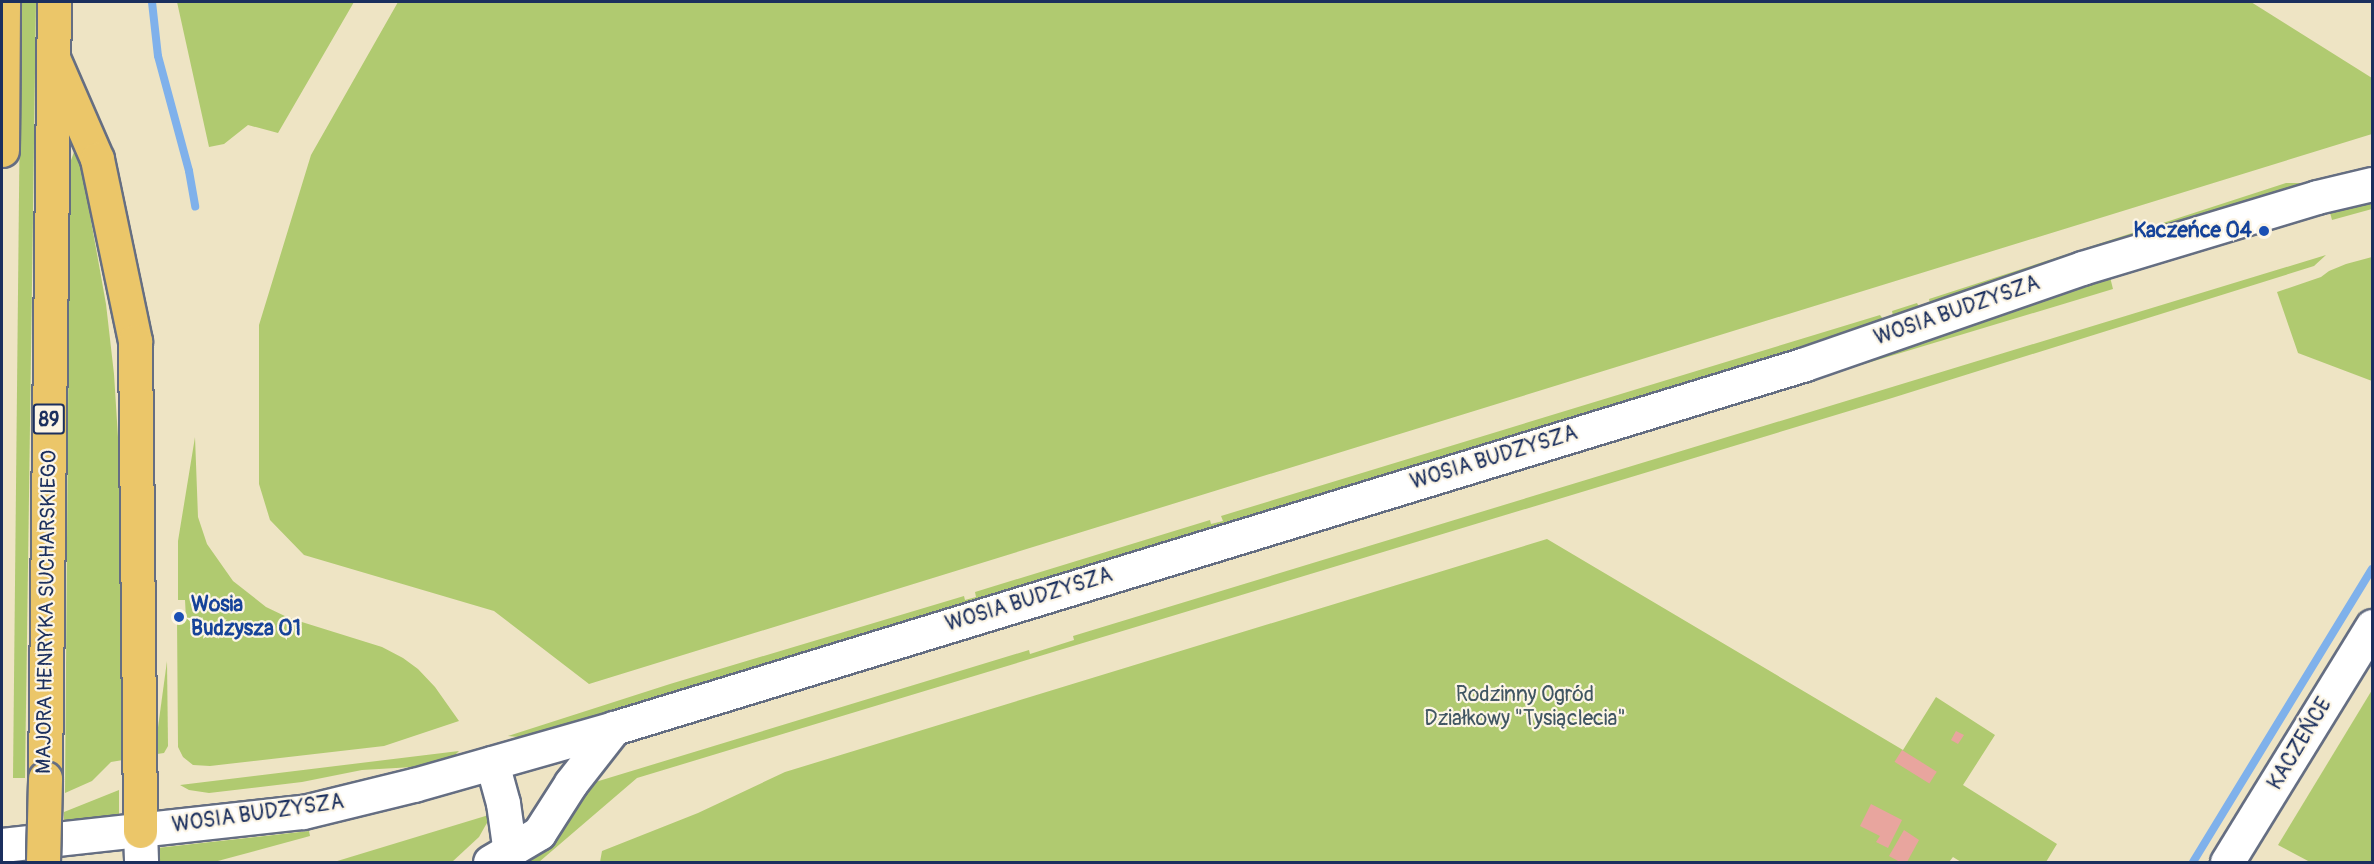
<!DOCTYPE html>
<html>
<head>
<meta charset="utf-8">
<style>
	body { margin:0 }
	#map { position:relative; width:2374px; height:864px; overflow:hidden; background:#eee4c4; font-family:Pangolin,sans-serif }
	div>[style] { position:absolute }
	.green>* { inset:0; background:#b0ca70 }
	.stream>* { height:8px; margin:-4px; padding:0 4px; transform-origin:4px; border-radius:4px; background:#7fb1eb }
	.building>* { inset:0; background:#e8a59e; transform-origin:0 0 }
	.roads { filter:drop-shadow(2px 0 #656e82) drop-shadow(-2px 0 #656e82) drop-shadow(0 2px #656e82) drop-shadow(0 -2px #656e82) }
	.minor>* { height:33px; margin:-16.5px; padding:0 16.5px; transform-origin:16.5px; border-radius:16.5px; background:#fff }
	.highway>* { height:33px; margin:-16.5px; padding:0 16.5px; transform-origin:16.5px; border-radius:16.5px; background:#ebc669 }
	.bridges { filter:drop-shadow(2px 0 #656e82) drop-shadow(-2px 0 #656e82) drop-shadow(0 2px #656e82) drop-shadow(0 -2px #656e82) }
	.highway-bridge>* { height:33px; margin:-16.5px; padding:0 16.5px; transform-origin:16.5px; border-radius:16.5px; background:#ebc669 }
	.dots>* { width:16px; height:16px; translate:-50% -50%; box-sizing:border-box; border:3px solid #fcf5e5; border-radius:50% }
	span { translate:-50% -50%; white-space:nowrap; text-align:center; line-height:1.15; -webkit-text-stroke:4.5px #fcf5e5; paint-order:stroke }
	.shield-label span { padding:2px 4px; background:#fcf5e5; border:2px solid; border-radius:4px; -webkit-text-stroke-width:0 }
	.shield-label { font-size:20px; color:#1b2f5e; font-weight:700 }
	.transit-label { font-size:21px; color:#164399; font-weight:700 }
	.right { translate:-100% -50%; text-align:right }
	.left { translate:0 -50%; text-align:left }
	.street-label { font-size:21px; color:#1b2f5e }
	.park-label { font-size:21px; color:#405662 }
	.frame { position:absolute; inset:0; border:3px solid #1b2f5e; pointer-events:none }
</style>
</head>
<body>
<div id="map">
	<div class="green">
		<i style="clip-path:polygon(21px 2px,36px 2px,25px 778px,13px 778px)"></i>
		<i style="clip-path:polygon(177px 2px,354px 2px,278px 133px,248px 125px,224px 144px,209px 147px)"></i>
		<i style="clip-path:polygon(398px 2px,2251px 2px,2372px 78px,2372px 134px,589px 684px,494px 611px,304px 555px,270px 520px,259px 484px,259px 325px,311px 155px)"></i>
		<i style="clip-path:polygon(74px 152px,77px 153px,85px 187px,106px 304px,114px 374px,119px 453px,123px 760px,111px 762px,92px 781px,65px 793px,70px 163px)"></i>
		<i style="clip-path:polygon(2286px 183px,2303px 183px,2304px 186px,1899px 319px,915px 620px,810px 650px,528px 738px,508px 736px,670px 684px,964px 596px,965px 600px,976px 597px,975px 592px,1210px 520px,1211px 524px,1223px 521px,1221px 516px,1880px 315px,1883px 319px,1893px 316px,1892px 311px,1917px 303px,1919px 307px,1930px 304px,1929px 299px)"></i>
		<i style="clip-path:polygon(2372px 199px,2372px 209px,2332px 220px,2329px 209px)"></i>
		<i style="clip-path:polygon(2326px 255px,2314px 266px,1892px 398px,637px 778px,539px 862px,519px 862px,579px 787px,1029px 650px,1030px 654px,1074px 640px,1073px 636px)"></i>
		<i style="clip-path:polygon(2372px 257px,2372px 381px,2298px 353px,2277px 292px,2321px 277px,2329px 271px,2346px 264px)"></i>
		<i style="clip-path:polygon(2109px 273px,2113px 289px,1503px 473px)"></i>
		<i style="clip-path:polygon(195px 437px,198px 517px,207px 544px,233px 581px,266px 607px,289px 618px,382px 647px,403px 658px,418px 669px,435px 687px,459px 721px,384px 746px,210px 766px,193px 765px,183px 757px,178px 747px,177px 619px,186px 619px,185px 600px,178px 600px,178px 541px)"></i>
		<i style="clip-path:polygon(1547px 539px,1903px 750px,1936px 697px,1995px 735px,1963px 785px,2057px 844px,2046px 862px,1961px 862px,1953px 857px,1949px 862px,600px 862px,602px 851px,698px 813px,785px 772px)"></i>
		<i style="clip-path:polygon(167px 661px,168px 746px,164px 753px,157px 754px,156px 742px)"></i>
		<i style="clip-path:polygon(2372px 690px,2372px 862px,2310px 862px,2278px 845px)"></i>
		<i style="clip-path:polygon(459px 751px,451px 759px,430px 766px,362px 770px,302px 782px,209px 793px,189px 790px,180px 785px)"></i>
		<i style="clip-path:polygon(119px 790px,119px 815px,64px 821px,64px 812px)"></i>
		<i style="clip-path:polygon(492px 814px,479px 837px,452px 862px,334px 862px)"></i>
		<i style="clip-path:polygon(309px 831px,310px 836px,214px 862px,158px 862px,157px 848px)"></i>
	</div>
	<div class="stream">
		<i style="left:152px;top:2px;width:54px;rotate:83.7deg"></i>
		<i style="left:158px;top:56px;width:119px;rotate:74.9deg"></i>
		<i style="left:189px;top:171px;width:36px;rotate:80deg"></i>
		<i style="left:2193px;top:862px;width:343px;rotate:-58.6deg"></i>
	</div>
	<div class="building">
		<i style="clip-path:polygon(1956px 731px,1964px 735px,1958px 744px,1951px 740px)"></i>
		<i style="left:1902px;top:750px;width:41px;height:14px;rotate:32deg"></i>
		<i style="clip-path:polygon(1871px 804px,1902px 820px,1888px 848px,1876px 842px,1880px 836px,1860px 826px)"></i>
		<i style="clip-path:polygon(1904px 830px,1919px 840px,1907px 862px,1900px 862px,1889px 856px)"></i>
	</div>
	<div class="roads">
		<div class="minor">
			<i style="left:492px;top:763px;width:41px;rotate:74.6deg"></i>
			<i style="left:503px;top:803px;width:50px;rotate:82deg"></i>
			<i style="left:140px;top:831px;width:31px;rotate:88deg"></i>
			<i style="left:2px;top:845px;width:303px;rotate:-6.3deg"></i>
			<i style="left:303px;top:812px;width:114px;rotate:-13.7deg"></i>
			<i style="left:414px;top:785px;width:208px;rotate:-15.9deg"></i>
			<i style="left:614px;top:728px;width:1245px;rotate:-16.99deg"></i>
			<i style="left:1805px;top:364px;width:293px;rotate:-19.1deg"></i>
			<i style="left:2082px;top:268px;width:245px;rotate:-16.8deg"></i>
			<i style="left:2317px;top:197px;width:57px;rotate:-13.3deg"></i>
			<i style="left:490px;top:862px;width:57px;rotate:-30.6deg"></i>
			<i style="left:539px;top:833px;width:59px;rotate:-57.4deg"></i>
			<i style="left:571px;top:783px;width:70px;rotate:-52deg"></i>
			<i style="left:2227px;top:862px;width:277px;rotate:-58.4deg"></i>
		</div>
		<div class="highway">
			<i style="left:54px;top:60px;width:108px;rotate:66.5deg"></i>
			<i style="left:97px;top:159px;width:186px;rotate:78.2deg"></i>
			<i style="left:135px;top:341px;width:490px;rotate:89.4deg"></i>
			<i style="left:2px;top:150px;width:148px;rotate:-89.6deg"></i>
			<i style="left:45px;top:778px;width:776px;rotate:-89.34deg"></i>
		</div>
	</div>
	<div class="bridges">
		<div class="highway-bridge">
			<i style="left:43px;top:862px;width:84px;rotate:-88.6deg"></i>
		</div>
	</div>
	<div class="dots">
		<i style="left:2264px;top:231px;background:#1a4fb4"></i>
		<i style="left:179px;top:617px;background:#1a4fb4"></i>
	</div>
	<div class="shield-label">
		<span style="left:49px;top:419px">89</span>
	</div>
	<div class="transit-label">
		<span class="right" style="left:2252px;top:231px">Kaczeńce 04</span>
		<span class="left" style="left:191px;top:617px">Wosia<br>Budzysza 01</span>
	</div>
	<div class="street-label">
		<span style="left:1957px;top:311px;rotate:-19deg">WOSIA BUDZYSZA</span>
		<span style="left:1494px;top:458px;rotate:-17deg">WOSIA BUDZYSZA</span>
		<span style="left:1029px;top:600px;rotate:-17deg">WOSIA BUDZYSZA</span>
		<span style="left:47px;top:612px;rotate:-89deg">MAJORA HENRYKA SUCHARSKIEGO</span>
		<span style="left:2300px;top:744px;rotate:-59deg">KACZEŃCE</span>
		<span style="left:258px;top:814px;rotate:-8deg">WOSIA BUDZYSZA</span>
	</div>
	<div class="park-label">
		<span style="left:1525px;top:707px">Rodzinny Ogród<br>Działkowy "Tysiąclecia"</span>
	</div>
	<div class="frame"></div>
</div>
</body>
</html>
